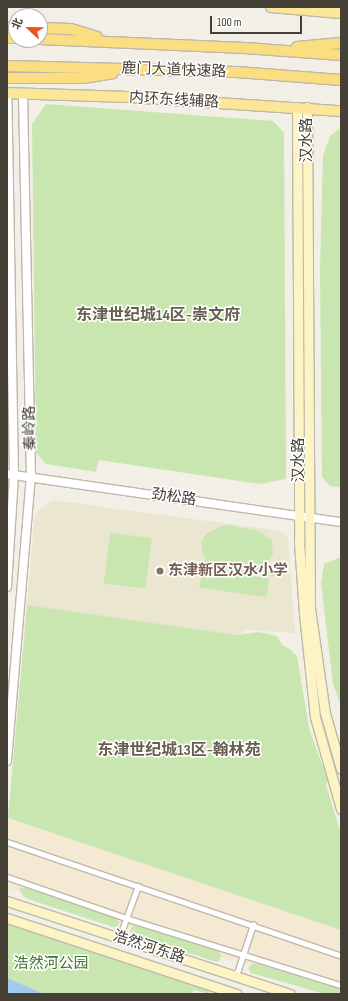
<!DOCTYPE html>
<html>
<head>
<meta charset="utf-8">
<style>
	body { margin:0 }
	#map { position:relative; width:348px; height:1001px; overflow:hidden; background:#f2f0e6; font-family:"Sofia Sans Condensed","Noto Sans SC",sans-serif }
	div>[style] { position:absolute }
	.commercial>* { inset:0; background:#f4e9d2 }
	.education>* { inset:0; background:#ebe6d0 }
	.green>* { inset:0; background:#c9e6b0; transform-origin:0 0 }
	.water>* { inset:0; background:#a4c9ee }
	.roads { filter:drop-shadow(1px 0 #beb8a9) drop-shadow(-1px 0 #beb8a9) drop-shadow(0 1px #beb8a9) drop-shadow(0 -1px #beb8a9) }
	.pedestrian>* { height:4.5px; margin:-2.25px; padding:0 2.25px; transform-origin:2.25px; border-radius:2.25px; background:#fff }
	.tertiary>* { height:8px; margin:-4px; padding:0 4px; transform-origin:4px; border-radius:4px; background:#fff }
	.secondary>* { height:9px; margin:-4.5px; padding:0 4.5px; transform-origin:4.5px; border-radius:4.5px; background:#fdf4c6 }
	.primary>* { height:10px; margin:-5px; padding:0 5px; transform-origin:5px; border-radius:5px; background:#fbe797 }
	.trunk>* { height:10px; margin:-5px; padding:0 5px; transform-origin:5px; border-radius:5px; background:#fade81 }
	.dots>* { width:11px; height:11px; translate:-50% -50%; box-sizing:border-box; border:2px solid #fff; border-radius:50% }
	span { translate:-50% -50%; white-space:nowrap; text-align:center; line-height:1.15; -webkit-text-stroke:3px #fff; paint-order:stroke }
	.street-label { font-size:15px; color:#454036 }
	.education-label { font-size:15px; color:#785e54; font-weight:700 }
	.left { translate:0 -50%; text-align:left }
	.park-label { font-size:15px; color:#40752b }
	.neighbourhood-label { font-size:16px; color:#675f4d; font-weight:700 }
	.frame { position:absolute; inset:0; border:8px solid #454036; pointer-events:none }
	.north { position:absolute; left:8px; top:8px; width:40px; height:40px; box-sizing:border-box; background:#fff; border:1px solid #b5b3af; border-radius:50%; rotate:292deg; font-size:11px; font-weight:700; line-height:16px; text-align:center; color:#454036 }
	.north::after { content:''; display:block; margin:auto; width:14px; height:18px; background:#f3501d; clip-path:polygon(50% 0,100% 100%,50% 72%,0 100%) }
	.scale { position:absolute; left:210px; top:16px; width:92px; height:18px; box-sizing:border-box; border:2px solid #454036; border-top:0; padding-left:5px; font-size:12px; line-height:14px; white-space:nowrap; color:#454036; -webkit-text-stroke:3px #fff; paint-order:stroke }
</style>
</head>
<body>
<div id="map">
	<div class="commercial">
		<i style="clip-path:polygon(7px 818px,341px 930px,341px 994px,103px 921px,7px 888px)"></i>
	</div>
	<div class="education">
		<i style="clip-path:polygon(52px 500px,281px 531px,288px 537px,295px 633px,247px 630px,237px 635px,27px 605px,35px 514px)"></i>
	</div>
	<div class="green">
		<i style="clip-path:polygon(46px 104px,273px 121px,284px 133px,286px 479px,260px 484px,99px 460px,96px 472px,46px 464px,36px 453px,32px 124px)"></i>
		<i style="clip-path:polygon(338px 130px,341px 130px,341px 487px,330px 486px,322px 477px,320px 269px,323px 155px,330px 136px)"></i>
		<i style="clip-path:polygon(228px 525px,259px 531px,272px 540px,273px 554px,266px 567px,274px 569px,273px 576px,200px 567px,201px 560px,207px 561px,203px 555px,201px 542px,206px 534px,220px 526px)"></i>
		<i style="left:110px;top:533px;width:42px;height:51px;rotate:7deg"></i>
		<i style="clip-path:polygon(341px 557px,341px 706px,333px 684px,321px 583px,324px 564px)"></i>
		<i style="left:202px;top:569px;width:68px;height:19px;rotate:8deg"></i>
		<i style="clip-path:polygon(27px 605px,237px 635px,259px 632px,277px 636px,282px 645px,291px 650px,297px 656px,309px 728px,328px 781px,326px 785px,341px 834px,341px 930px,8px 818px)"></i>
		<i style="clip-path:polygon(19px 888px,28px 888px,117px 919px,119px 923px,117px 927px,113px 927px,31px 900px,23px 896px)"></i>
		<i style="clip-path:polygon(7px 918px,212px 985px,208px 994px,194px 990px,192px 994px,45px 994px,7px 978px)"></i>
		<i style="clip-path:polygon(132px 926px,141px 926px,218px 951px,221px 955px,220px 960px,217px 962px,134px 936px,130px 932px)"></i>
		<i style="clip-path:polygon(253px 963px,332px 985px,340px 990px,339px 994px,325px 994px,251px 973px,248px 968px)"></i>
	</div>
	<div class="water">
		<i style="clip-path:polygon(7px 978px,45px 994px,7px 994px)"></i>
	</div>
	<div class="roads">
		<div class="pedestrian">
			<i style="left:7px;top:842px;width:353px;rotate:18.8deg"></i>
			<i style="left:7px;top:877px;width:132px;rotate:19deg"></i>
			<i style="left:132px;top:920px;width:219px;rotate:17.3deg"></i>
			<i style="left:119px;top:938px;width:55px;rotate:-69.9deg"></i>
			<i style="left:236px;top:976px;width:54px;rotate:-71.6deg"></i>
		</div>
		<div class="tertiary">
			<i style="left:7px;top:474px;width:337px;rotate:8.2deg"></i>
			<i style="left:7px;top:587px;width:112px;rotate:-86.4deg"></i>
			<i style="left:14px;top:475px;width:382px;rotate:-91deg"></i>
			<i style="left:7px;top:761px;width:285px;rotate:-85.2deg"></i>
			<i style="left:31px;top:477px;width:384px;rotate:-91.2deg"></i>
		</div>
		<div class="secondary">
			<i style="left:297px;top:107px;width:435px;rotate:89.7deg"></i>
			<i style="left:299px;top:542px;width:72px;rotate:86deg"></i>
			<i style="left:304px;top:614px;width:104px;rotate:83.9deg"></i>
			<i style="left:315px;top:717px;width:96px;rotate:74.2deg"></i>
			<i style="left:307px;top:107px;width:501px;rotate:89.66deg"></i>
			<i style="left:310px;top:608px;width:106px;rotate:81.9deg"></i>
			<i style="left:325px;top:713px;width:58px;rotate:74.1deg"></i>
			<i style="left:7px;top:901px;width:298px;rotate:18.2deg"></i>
			<i style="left:7px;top:918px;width:242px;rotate:18.3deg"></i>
		</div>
		<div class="primary">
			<i style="left:271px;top:7px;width:70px;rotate:4.9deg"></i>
			<i style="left:7px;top:93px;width:121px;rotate:1.9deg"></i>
			<i style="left:128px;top:97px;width:213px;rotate:3.8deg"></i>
		</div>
		<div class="trunk">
			<i style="left:7px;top:27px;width:9px"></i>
			<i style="left:40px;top:28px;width:31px;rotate:2deg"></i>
			<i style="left:71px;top:29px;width:27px;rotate:17deg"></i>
			<i style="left:7px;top:38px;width:9px"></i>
			<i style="left:40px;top:39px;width:205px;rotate:2.5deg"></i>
			<i style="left:245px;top:48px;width:96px;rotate:4.2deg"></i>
			<i style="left:297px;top:47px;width:44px;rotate:-5.2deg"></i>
			<i style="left:7px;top:66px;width:230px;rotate:1.5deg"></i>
			<i style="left:237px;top:72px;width:104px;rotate:4.4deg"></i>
			<i style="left:7px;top:78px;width:76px"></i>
			<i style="left:83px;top:78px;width:30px;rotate:-9deg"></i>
		</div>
	</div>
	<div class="dots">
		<i style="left:160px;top:571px;background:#8d6e63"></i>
	</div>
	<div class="street-label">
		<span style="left:174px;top:70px;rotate:2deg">鹿门大道快速路</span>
		<span style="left:174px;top:100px;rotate:3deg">内环东线辅路</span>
		<span style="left:307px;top:140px;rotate:-90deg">汉水路</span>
		<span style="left:30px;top:428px;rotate:-91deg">秦岭路</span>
		<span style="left:299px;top:460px;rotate:-90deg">汉水路</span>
		<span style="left:174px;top:497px;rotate:8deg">劲松路</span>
		<span style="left:149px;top:947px;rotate:18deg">浩然河东路</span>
	</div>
	<div class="education-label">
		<span class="left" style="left:168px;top:571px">东津新区汉水小学</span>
	</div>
	<div class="park-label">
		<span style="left:51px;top:964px">浩然河公园</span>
	</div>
	<div class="neighbourhood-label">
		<span style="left:158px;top:316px">东津世纪城14区-崇文府</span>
		<span style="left:179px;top:751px">东津世纪城13区-翰林苑</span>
	</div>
	<div class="frame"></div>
	<div class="north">北</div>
	<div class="scale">100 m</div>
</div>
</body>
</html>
